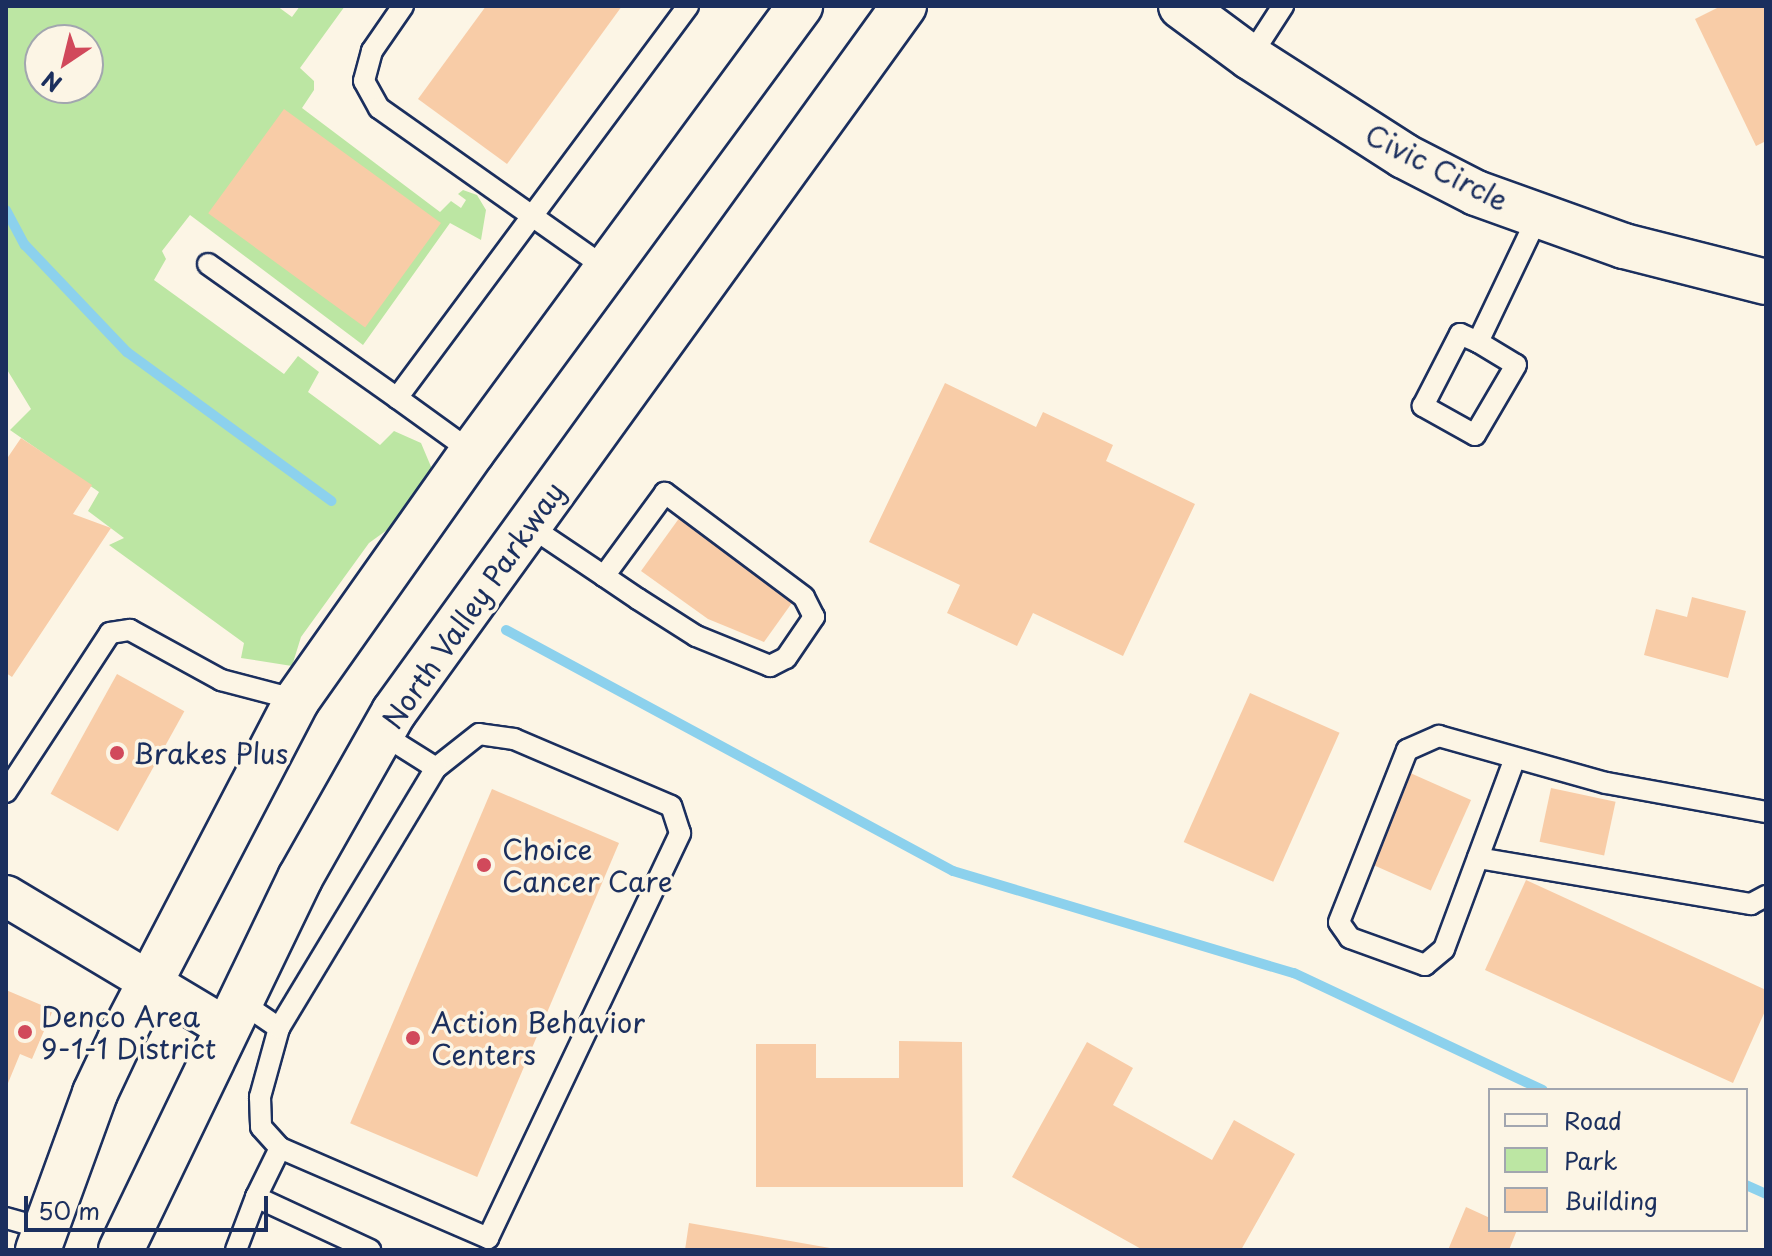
<!DOCTYPE html>
<html>
<head>
<meta charset="utf-8">
<style>
	body { margin:0 }
	#map { position:relative; width:1772px; height:1256px; overflow:hidden; background:#fcf5e5; font-family:"Playpen Sans",sans-serif }
	div>[style] { position:absolute }
	.green>* { inset:0; background:#bce6a3 }
	.stream>* { height:10px; margin:-5px; padding:0 5px; transform-origin:5px; border-radius:5px; background:#8cd1ed }
	.building>* { inset:0; background:#f8cca7; transform-origin:0 0 }
	.roads { filter:drop-shadow(2px 0 #1b2f5e) drop-shadow(-2px 0 #1b2f5e) drop-shadow(0 2px #1b2f5e) drop-shadow(0 -2px #1b2f5e) }
	.service>* { height:20px; margin:-10px; padding:0 10px; transform-origin:10px; border-radius:10px; background:#fcf5e5 }
	.minor>* { height:40px; margin:-20px; padding:0 20px; transform-origin:20px; border-radius:20px; background:#fcf5e5 }
	.tertiary>* { height:44px; margin:-22px; padding:0 22px; transform-origin:22px; border-radius:22px; background:#fcf5e5 }
	.secondary>* { height:44px; margin:-22px; padding:0 22px; transform-origin:22px; border-radius:22px; background:#fcf5e5 }
	.dots>* { width:22px; height:22px; translate:-50% -50%; box-sizing:border-box; border:4px solid #fcf5e5; border-radius:50% }
	span { translate:-50% -50%; white-space:nowrap; text-align:center; line-height:1.15; -webkit-text-stroke:7px #fcf5e5; paint-order:stroke }
	.street-label { font-size:28px; color:#1b2f5e }
	.poi-label { font-size:28px; color:#1b2f5e }
	.left { translate:0 -50%; text-align:left }
	.frame { position:absolute; inset:0; border:8px solid #1b2f5e; pointer-events:none }
	.legend { position:absolute; left:1488px; top:1088px; width:260px; height:144px; box-sizing:border-box; background:#fcf5e5; border:2px solid #a2a6af; margin:0; padding:10px 14px; list-style:none; font-size:24px; color:#1b2f5e }
	.legend li { display:flex; align-items:center; gap:16px; height:40px }
	.legend b { width:40px; border:2px solid #a2a6af }
	.north { position:absolute; left:24px; top:24px; width:80px; height:80px; box-sizing:border-box; background:#fcf5e5; border:2px solid #a2a6af; border-radius:50%; rotate:215deg; font-size:22px; font-weight:700; line-height:32px; text-align:center; color:#1b2f5e }
	.north::after { content:''; display:block; margin:auto; width:28px; height:36px; background:#d1495b; clip-path:polygon(50% 0,100% 100%,50% 72%,0 100%) }
	.scale { position:absolute; left:24px; top:1196px; width:244px; height:36px; box-sizing:border-box; border:4px solid #1b2f5e; border-top:0; padding-left:10px; font-size:24px; line-height:28px; white-space:nowrap; color:#1b2f5e; -webkit-text-stroke:6px #fcf5e5; paint-order:stroke }
</style>
</head>
<body>
<div id="map">
	<div class="green">
		<i style="clip-path:polygon(evenodd,6px 6px,277px 6px,292px 17px,300px 6px,345px 6px,300px 68px,314px 81px,314px 90px,302px 108px,440px 212px,451px 201px,461px 208px,466px 200px,458px 194px,463px 190px,477px 195px,486px 210px,481px 240px,450px 223px,363px 345px,190px 215px,162px 251px,166px 259px,154px 280px,284px 374px,298px 356px,319px 372px,308px 392px,380px 445px,394px 431px,421px 443px,432px 469px,387px 530px,369px 543px,301px 637px,292px 666px,241px 658px,244px 643px,109px 545px,124px 538px,88px 511px,99px 492px,10px 430px,31px 409px,6px 368px,6px 6px,40px 40px,88px 40px,88px 88px,40px 88px,40px 40px)"></i>
	</div>
	<div class="stream">
		<i style="left:6px;top:210px;width:40px;rotate:62deg"></i>
		<i style="left:25px;top:245px;width:148px;rotate:46.4deg"></i>
		<i style="left:127px;top:352px;width:253px;rotate:36.1deg"></i>
		<i style="left:506px;top:630px;width:508px;rotate:28.33deg"></i>
		<i style="left:953px;top:871px;width:356px;rotate:16.7deg"></i>
		<i style="left:1294px;top:973px;width:275px;rotate:25.2deg"></i>
		<i style="left:1746px;top:1185px;width:22px;rotate:24deg"></i>
	</div>
	<div class="building">
		<i style="clip-path:polygon(486px 6px,622px 6px,507px 164px,418px 99px)"></i>
		<i style="clip-path:polygon(1721px 6px,1766px 6px,1766px 141px,1756px 146px,1695px 19px)"></i>
		<i style="left:284px;top:109px;width:194px;height:129px;rotate:36deg"></i>
		<i style="clip-path:polygon(945px 383px,1036px 427px,1043px 412px,1113px 445px,1106px 461px,1195px 504px,1123px 656px,1033px 613px,1017px 646px,947px 613px,960px 585px,869px 542px)"></i>
		<i style="clip-path:polygon(21px 438px,92px 485px,73px 514px,111px 528px,12px 677px,6px 673px,6px 460px)"></i>
		<i style="clip-path:polygon(680px 517px,794px 600px,764px 642px,708px 619px,641px 571px)"></i>
		<i style="clip-path:polygon(1692px 597px,1746px 611px,1728px 678px,1644px 655px,1656px 609px,1687px 617px)"></i>
		<i style="left:117px;top:674px;width:77px;height:137px;rotate:29deg"></i>
		<i style="left:1250px;top:693px;width:98px;height:163px;rotate:24deg"></i>
		<i style="left:1408px;top:772px;width:69px;height:99px;rotate:24deg"></i>
		<i style="left:1551px;top:788px;width:66px;height:55px;rotate:12deg"></i>
		<i style="left:492px;top:789px;width:138px;height:363px;rotate:23deg"></i>
		<i style="clip-path:polygon(1526px 880px,1766px 990px,1766px 1009px,1733px 1083px,1485px 970px)"></i>
		<i style="clip-path:polygon(6px 990px,53px 1010px,32px 1059px,20px 1054px,6px 1088px)"></i>
		<i style="clip-path:polygon(899px 1041px,962px 1042px,963px 1187px,756px 1187px,756px 1044px,816px 1044px,816px 1078px,899px 1078px)"></i>
		<i style="clip-path:polygon(1087px 1042px,1133px 1068px,1113px 1105px,1212px 1160px,1234px 1120px,1295px 1154px,1241px 1250px,1143px 1250px,1012px 1177px)"></i>
		<i style="clip-path:polygon(1466px 1207px,1490px 1218px,1490px 1230px,1517px 1230px,1509px 1250px,1448px 1250px)"></i>
		<i style="clip-path:polygon(689px 1223px,830px 1248px,830px 1250px,685px 1250px)"></i>
	</div>
	<div class="roads">
		<div class="service">
			<i style="left:403px;top:6px;width:55px;rotate:124.6deg"></i>
			<i style="left:372px;top:51px;width:31px;rotate:105deg"></i>
			<i style="left:364px;top:81px;width:31px;rotate:61deg"></i>
			<i style="left:379px;top:108px;width:279px;rotate:35.2deg"></i>
			<i style="left:1250px;top:57px;width:61px;rotate:-57.1deg"></i>
			<i style="left:208px;top:264px;width:232px;rotate:35.3deg"></i>
			<i style="left:1478px;top:342px;width:44px;rotate:31.2deg"></i>
			<i style="left:1516px;top:365px;width:81px;rotate:120.4deg"></i>
			<i style="left:1475px;top:435px;width:60px;rotate:-150.9deg"></i>
			<i style="left:1423px;top:406px;width:81px;rotate:-62.8deg"></i>
			<i style="left:1460px;top:334px;width:20px;rotate:24deg"></i>
			<i style="left:1478px;top:342px;width:140px;rotate:-64.5deg"></i>
			<i style="left:472px;top:452px;width:92px;rotate:-144.2deg"></i>
			<i style="left:397px;top:398px;width:488px;rotate:-53.4deg"></i>
			<i style="left:528px;top:525px;width:92px;rotate:33.9deg"></i>
			<i style="left:604px;top:576px;width:41px;rotate:34.1deg"></i>
			<i style="left:638px;top:599px;width:69px;rotate:32.5deg"></i>
			<i style="left:696px;top:636px;width:80px;rotate:22.1deg"></i>
			<i style="left:770px;top:666px;width:18px;rotate:-27deg"></i>
			<i style="left:786px;top:658px;width:50px;rotate:-55.7deg"></i>
			<i style="left:814px;top:617px;width:22px;rotate:-117deg"></i>
			<i style="left:804px;top:597px;width:174px;rotate:-143.2deg"></i>
			<i style="left:665px;top:493px;width:103px;rotate:126.3deg"></i>
			<i style="left:1515px;top:758px;width:204px;rotate:110.4deg"></i>
			<i style="left:1444px;top:949px;width:25px;rotate:140deg"></i>
			<i style="left:1425px;top:965px;width:80px;rotate:-160.2deg"></i>
			<i style="left:1350px;top:938px;width:19px;rotate:-125deg"></i>
			<i style="left:1339px;top:922px;width:185px;rotate:-68.4deg"></i>
			<i style="left:1407px;top:750px;width:35px;rotate:-24deg"></i>
			<i style="left:1439px;top:736px;width:173px;rotate:15.7deg"></i>
			<i style="left:1606px;top:783px;width:163px;rotate:10.3deg"></i>
			<i style="left:6px;top:792px;width:190px;rotate:-56.8deg"></i>
			<i style="left:110px;top:633px;width:20px;rotate:-9deg"></i>
			<i style="left:130px;top:630px;width:104px;rotate:28.8deg"></i>
			<i style="left:221px;top:680px;width:79px;rotate:14.7deg"></i>
			<i style="left:1478px;top:858px;width:277px;rotate:9.6deg"></i>
			<i style="left:1751px;top:904px;width:17px;rotate:-28deg"></i>
			<i style="left:238px;top:1000px;width:50px;rotate:34.3deg"></i>
			<i style="left:279px;top:1028px;width:72px;rotate:105.4deg"></i>
			<i style="left:260px;top:1097px;width:30px;rotate:88deg"></i>
			<i style="left:261px;top:1127px;width:28px;rotate:48deg"></i>
			<i style="left:280px;top:1148px;width:227px;rotate:23.4deg"></i>
			<i style="left:488px;top:1238px;width:448px;rotate:-64.6deg"></i>
			<i style="left:680px;top:833px;width:28px;rotate:-108deg"></i>
			<i style="left:671px;top:806px;width:171px;rotate:-156.9deg"></i>
			<i style="left:514px;top:739px;width:35px;rotate:-172deg"></i>
			<i style="left:479px;top:734px;width:55px;rotate:141.7deg"></i>
			<i style="left:436px;top:768px;width:64px;rotate:-147.8deg"></i>
			<i style="left:279px;top:1028px;width:304px;rotate:-58.9deg"></i>
			<i style="left:256px;top:1197px;width:55px;rotate:-63.9deg"></i>
			<i style="left:6px;top:1218px;width:41px;rotate:15.8deg"></i>
			<i style="left:236px;top:1250px;width:57px;rotate:-69.3deg"></i>
			<i style="left:256px;top:1197px;width:126px;rotate:24.9deg"></i>
		</div>
		<div class="minor">
			<i style="left:6px;top:896px;width:255px;rotate:30.9deg"></i>
		</div>
		<div class="tertiary">
			<i style="left:1181px;top:6px;width:86px;rotate:36.5deg"></i>
			<i style="left:1250px;top:57px;width:183px;rotate:32.7deg"></i>
			<i style="left:1404px;top:156px;width:81px;rotate:27.2deg"></i>
			<i style="left:1476px;top:193px;width:157px;rotate:19.7deg"></i>
			<i style="left:1624px;top:246px;width:146px;rotate:14.2deg"></i>
		</div>
		<div class="secondary">
			<i style="left:38px;top:1250px;width:167px;rotate:-70deg"></i>
			<i style="left:95px;top:1093px;width:59px;rotate:-64.7deg"></i>
			<i style="left:120px;top:1040px;width:383px;rotate:-62.5deg"></i>
			<i style="left:297px;top:700px;width:304px;rotate:-54.8deg"></i>
			<i style="left:472px;top:452px;width:554px;rotate:-53.67deg"></i>
			<i style="left:121px;top:1250px;width:413px;rotate:-64.3deg"></i>
			<i style="left:300px;top:878px;width:191px;rotate:-60.5deg"></i>
			<i style="left:394px;top:712px;width:871px;rotate:-54.16deg"></i>
		</div>
	</div>
	<div class="dots">
		<i style="left:117px;top:753px;background:#d1495b"></i>
		<i style="left:484px;top:865px;background:#d1495b"></i>
		<i style="left:25px;top:1032px;background:#d1495b"></i>
		<i style="left:413px;top:1038px;background:#d1495b"></i>
	</div>
	<div class="street-label">
		<span style="left:1437px;top:167px;rotate:27deg">Civic Circle</span>
		<span style="left:473px;top:605px;rotate:-55deg">North Valley Parkway</span>
	</div>
	<div class="poi-label">
		<span class="left" style="left:133px;top:753px">Brakes Plus</span>
		<span class="left" style="left:502px;top:865px">Choice<br>Cancer Care</span>
		<span class="left" style="left:41px;top:1032px">Denco Area<br>9-1-1 District</span>
		<span class="left" style="left:431px;top:1038px">Action Behavior<br>Centers</span>
	</div>
	<div class="frame"></div>
	<ul class="legend">
	<li><b style="height:10px;background:#fcf5e5"></b>Road</li>
	<li><b style="height:22px;background:#bce6a3"></b>Park</li>
	<li><b style="height:22px;background:#f8cca7"></b>Building</li>
	</ul>
	<div class="north">N</div>
	<div class="scale">50 m</div>
</div>
</body>
</html>
